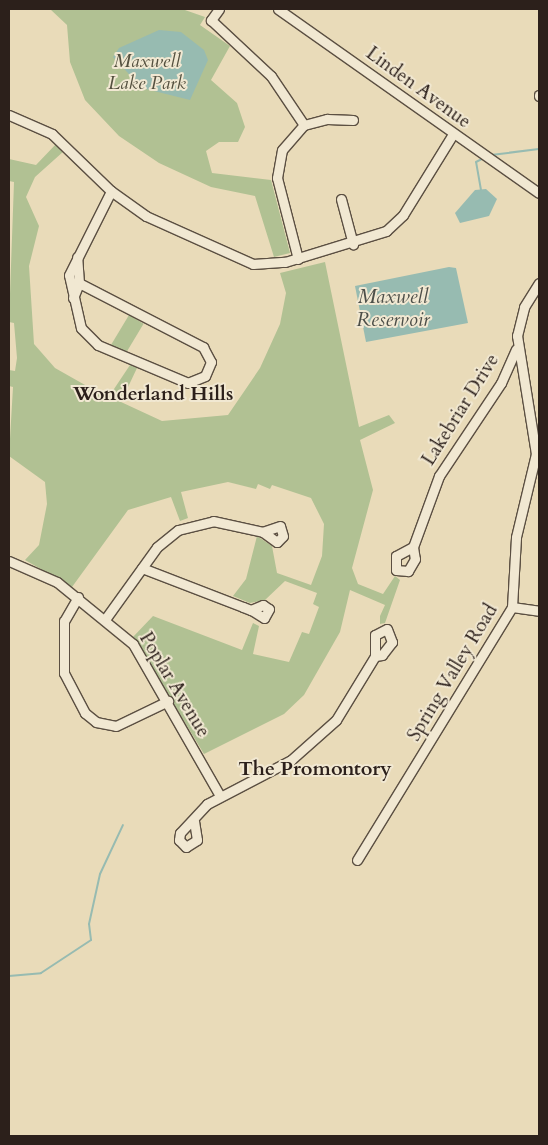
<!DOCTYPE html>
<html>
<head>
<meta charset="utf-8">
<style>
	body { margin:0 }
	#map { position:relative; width:548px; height:1145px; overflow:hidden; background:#e9dbb9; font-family:Cardo,serif }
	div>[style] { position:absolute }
	.green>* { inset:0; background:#b1c193; transform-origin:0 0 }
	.water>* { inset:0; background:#97bbb1 }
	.stream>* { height:2px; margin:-1px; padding:0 1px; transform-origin:1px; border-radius:1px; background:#97bbb1 }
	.roads { filter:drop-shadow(1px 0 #5b4f42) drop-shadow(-1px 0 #5b4f42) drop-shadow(0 1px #5b4f42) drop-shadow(0 -1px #5b4f42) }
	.minor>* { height:9px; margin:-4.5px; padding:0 4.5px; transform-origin:4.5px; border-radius:4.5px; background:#f1e8d2 }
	span { translate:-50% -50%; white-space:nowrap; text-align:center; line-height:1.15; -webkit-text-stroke:4px #f1e8d2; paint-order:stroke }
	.park-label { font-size:19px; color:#54503f; font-style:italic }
	.street-label { font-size:19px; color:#2c201b }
	.water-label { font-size:20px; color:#4c4e48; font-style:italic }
	.neighbourhood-label { font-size:20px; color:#2c201b; font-weight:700 }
	.frame { position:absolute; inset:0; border:10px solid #2c201b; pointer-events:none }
</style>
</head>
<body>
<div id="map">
	<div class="green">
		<i style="clip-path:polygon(50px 9px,182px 9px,205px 17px,200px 25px,230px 46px,211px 80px,237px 103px,245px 127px,238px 142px,219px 142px,206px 151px,212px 173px,271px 180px,290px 253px,274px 257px,255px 196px,211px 187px,159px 163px,119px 136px,85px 100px,70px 62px,67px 25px)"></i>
		<i style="clip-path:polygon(57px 143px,64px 151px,35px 177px,26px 197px,39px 226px,29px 266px,34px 344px,55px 368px,108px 398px,130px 365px,137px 368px,121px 402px,162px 421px,228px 415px,260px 368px,280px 324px,286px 293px,280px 273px,325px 262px,359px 427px,389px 415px,395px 423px,360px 440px,373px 490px,352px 568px,358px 584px,383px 594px,395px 576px,400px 580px,385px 623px,380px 624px,380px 616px,385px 605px,350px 590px,340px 632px,304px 695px,284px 714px,204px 754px,133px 637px,153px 616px,242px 650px,253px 623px,259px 626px,253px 654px,289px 662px,302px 632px,309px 634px,319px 607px,313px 604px,317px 593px,285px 581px,265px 600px,250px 603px,233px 596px,246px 579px,257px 536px,272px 546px,277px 573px,311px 585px,322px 556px,324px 524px,311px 498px,272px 485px,270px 489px,258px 484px,256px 489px,228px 482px,181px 492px,188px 518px,180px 521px,171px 497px,128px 510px,72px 587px,25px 560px,39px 545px,47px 504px,45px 482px,9px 456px,13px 387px,9px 386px,9px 370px,15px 371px,17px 358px,14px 323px,9px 322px,14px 182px,9px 181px,9px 159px,36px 165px)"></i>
		<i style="left:129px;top:315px;width:17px;height:35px;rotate:31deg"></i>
	</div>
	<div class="water">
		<i style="clip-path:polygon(159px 30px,181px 32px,204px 50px,208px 60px,190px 100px,142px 88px,113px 57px,119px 48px)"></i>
		<i style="clip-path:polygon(486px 189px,497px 199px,489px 216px,460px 223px,455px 213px,475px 190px)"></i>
		<i style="clip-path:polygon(449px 267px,456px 268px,468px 323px,366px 342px,355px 286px)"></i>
	</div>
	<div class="stream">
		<i style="left:491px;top:155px;width:48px;rotate:-7.1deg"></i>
		<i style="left:481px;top:190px;width:28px;rotate:-100deg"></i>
		<i style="left:476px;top:162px;width:9px;rotate:-27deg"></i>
		<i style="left:9px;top:976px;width:32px;rotate:-5deg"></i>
		<i style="left:41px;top:973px;width:60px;rotate:-33.4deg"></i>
		<i style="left:91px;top:940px;width:16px;rotate:-97deg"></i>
		<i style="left:89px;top:924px;width:51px;rotate:-77.6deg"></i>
		<i style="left:100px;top:874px;width:54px;rotate:-64.9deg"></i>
	</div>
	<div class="roads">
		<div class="minor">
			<i style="left:219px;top:9px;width:14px;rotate:126deg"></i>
			<i style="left:211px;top:20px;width:82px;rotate:43deg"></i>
			<i style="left:271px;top:76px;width:59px;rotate:56deg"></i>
			<i style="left:278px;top:9px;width:319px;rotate:35.2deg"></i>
			<i style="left:539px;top:96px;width:1px;rotate:-90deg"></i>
			<i style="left:9px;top:115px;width:47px;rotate:23.8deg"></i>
			<i style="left:52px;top:134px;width:82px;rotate:44deg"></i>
			<i style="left:111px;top:191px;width:43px;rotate:35.5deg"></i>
			<i style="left:146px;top:216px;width:117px;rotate:24.2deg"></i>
			<i style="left:253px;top:264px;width:32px;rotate:-4deg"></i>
			<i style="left:285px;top:262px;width:106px;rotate:-17.1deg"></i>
			<i style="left:386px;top:231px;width:23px;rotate:-43deg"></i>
			<i style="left:403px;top:215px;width:95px;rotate:-58.3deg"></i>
			<i style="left:341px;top:199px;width:47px;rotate:75.1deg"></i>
			<i style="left:298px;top:259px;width:84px;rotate:-104.5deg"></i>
			<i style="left:277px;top:178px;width:28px;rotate:-80deg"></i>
			<i style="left:282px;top:150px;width:33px;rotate:-49deg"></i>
			<i style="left:304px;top:125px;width:24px;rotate:-15deg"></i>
			<i style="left:327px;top:119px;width:26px;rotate:2deg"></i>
			<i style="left:79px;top:283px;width:140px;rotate:27.3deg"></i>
			<i style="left:203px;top:347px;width:17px;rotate:62deg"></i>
			<i style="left:211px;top:362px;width:15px;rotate:113deg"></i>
			<i style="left:205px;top:376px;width:18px;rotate:158deg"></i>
			<i style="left:188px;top:383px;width:98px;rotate:-157.1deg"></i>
			<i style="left:98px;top:345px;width:24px;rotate:-135deg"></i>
			<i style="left:81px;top:328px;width:54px;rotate:-102.8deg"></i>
			<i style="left:69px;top:275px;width:94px;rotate:-63.4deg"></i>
			<i style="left:73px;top:298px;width:16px;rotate:-68deg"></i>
			<i style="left:79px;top:283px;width:26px;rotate:-94deg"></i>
			<i style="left:413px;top:547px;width:76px;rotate:-69.9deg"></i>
			<i style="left:439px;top:476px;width:112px;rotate:-56.3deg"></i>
			<i style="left:501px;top:383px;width:37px;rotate:-66deg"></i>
			<i style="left:413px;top:547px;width:12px;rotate:81deg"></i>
			<i style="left:415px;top:559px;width:14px;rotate:120deg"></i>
			<i style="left:408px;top:571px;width:12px;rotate:-175deg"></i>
			<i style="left:396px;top:570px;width:14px;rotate:-90deg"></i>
			<i style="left:396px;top:556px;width:19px;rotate:-28deg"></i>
			<i style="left:9px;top:561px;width:52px;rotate:23.6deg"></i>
			<i style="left:57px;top:582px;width:98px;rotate:39.2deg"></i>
			<i style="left:133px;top:644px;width:173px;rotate:60.2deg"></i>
			<i style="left:142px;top:568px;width:108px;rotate:21.1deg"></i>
			<i style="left:243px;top:607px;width:9px;rotate:21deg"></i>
			<i style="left:251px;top:610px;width:13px;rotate:-23deg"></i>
			<i style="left:263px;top:605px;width:7px;rotate:34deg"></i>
			<i style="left:269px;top:609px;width:10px;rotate:119deg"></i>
			<i style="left:264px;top:618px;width:15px;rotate:-148deg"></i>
			<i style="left:78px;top:597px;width:28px;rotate:120deg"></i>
			<i style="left:64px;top:621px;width:52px;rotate:90deg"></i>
			<i style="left:64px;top:673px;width:45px;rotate:62.3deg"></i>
			<i style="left:85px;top:713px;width:14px;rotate:39deg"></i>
			<i style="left:96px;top:722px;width:20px;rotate:11deg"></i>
			<i style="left:116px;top:726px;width:58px;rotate:-25.7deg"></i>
			<i style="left:512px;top:607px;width:27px;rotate:8deg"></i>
			<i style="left:106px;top:618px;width:87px;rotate:-54.3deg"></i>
			<i style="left:157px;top:547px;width:27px;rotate:-39deg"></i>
			<i style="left:178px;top:530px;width:36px;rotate:-14deg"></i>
			<i style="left:213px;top:521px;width:51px;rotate:12.4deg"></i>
			<i style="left:263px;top:532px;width:17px;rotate:36deg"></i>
			<i style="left:277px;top:542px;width:8px;rotate:-45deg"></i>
			<i style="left:283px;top:536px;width:10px;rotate:-107deg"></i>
			<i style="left:280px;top:526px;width:18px;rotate:161deg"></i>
			<i style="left:387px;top:629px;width:14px;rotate:69deg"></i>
			<i style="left:392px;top:642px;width:16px;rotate:128deg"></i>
			<i style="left:382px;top:655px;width:7px;rotate:172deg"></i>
			<i style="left:375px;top:656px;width:21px;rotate:-90deg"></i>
			<i style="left:375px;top:635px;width:13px;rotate:-27deg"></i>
			<i style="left:194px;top:821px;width:19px;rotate:81deg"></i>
			<i style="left:197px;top:840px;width:13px;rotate:148deg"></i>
			<i style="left:186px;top:847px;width:10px;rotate:-135deg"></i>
			<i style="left:179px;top:840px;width:7px;rotate:-82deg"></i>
			<i style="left:180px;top:833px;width:40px;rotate:-47deg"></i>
			<i style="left:207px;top:804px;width:95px;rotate:-27.6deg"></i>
			<i style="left:291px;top:760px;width:60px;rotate:-41.6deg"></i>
			<i style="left:336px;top:720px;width:75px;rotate:-58.6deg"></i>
			<i style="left:357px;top:860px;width:297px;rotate:-58.5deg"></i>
			<i style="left:512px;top:607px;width:70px;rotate:-86.7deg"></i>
			<i style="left:516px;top:537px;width:85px;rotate:-76.5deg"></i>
			<i style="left:536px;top:454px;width:120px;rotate:-99.1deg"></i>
			<i style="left:517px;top:336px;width:30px;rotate:-76deg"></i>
			<i style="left:524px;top:307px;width:28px;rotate:-58deg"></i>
		</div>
	</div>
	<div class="park-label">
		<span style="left:147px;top:73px">Maxwell<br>Lake Park</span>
	</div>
	<div class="street-label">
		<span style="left:418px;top:88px;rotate:36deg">Linden Avenue</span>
		<span style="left:461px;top:410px;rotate:-58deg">Lakebriar Drive</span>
		<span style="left:453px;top:673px;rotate:-59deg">Spring Valley Road</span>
		<span style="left:174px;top:685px;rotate:59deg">Poplar Avenue</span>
	</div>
	<div class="water-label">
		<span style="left:393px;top:308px">Maxwell<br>Reservoir</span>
	</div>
	<div class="neighbourhood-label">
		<span style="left:153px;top:393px">Wonderland Hills</span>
		<span style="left:315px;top:768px">The Promontory</span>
	</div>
	<div class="frame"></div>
</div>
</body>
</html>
